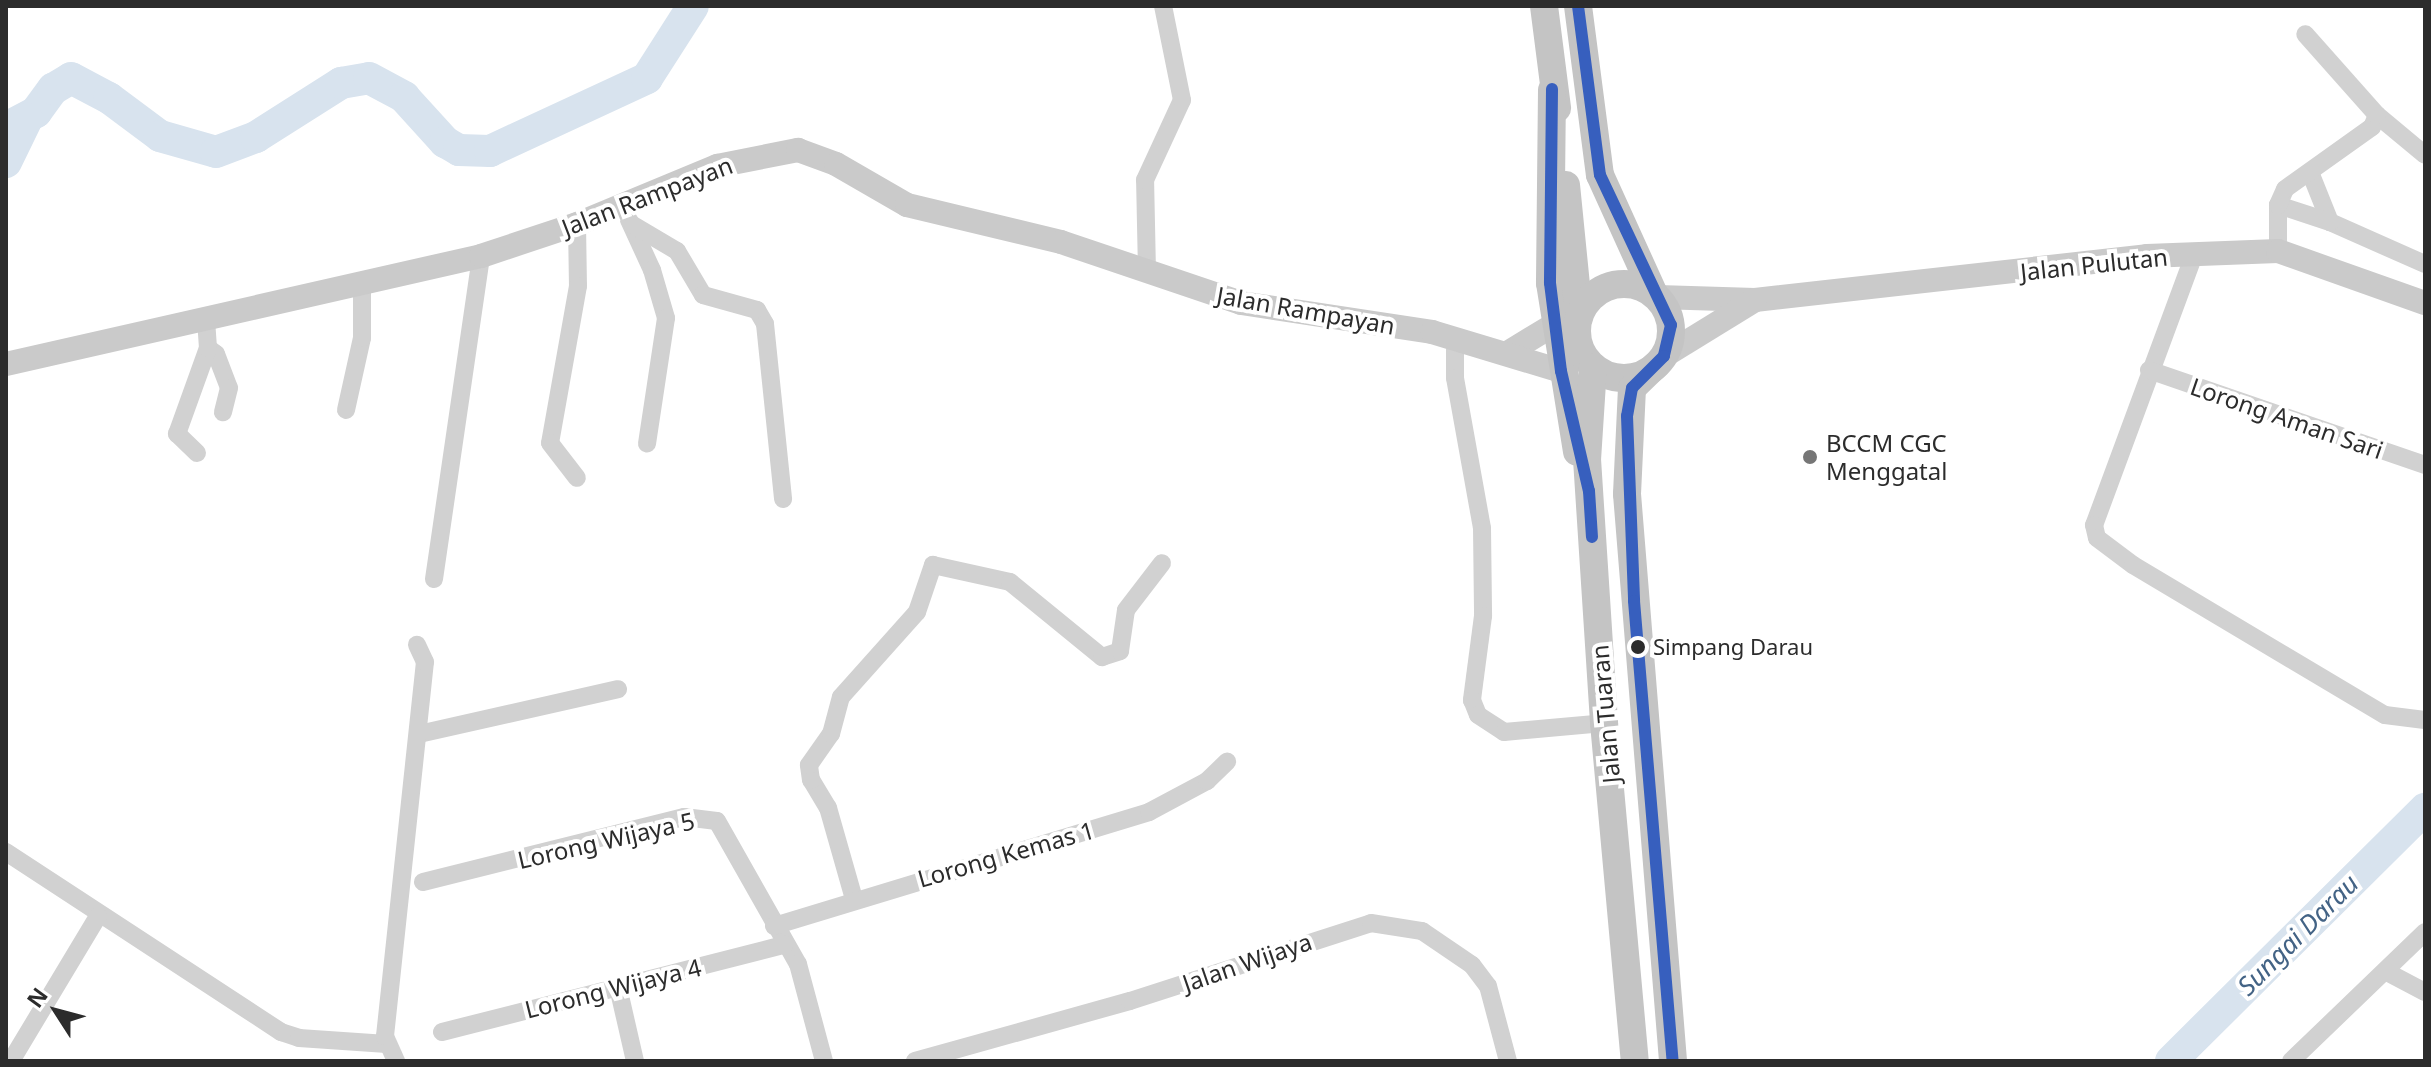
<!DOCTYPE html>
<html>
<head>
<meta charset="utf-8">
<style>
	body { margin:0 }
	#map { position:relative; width:2431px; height:1067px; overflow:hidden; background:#fff; font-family:"Noto Sans",sans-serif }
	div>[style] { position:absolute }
	.river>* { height:32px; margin:-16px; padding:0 16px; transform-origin:16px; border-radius:16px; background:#d8e3ee }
	.street>* { height:18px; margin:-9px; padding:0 9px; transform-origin:9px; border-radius:9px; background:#d1d1d1 }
	.secondary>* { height:24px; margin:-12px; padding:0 12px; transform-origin:12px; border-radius:12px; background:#cacaca }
	.primary>* { height:28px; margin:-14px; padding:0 14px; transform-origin:14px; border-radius:14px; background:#c4c4c4 }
	.primary>.ring { margin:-14px; padding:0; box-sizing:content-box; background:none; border:28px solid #c4c4c4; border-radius:50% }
	.bus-1>* { height:12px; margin:-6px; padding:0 6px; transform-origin:6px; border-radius:6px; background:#375fbe }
	.dots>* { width:22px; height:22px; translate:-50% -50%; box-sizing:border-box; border:4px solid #fff; border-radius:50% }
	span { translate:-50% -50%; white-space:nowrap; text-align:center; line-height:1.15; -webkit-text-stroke:8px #fff; paint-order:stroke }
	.bus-label { font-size:22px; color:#2c2c2c }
	.left { translate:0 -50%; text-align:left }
	.street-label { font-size:24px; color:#2c2c2c }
	.poi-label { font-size:24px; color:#2c2c2c }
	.water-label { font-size:26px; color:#436385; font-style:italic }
	.frame { position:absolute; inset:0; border:8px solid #2c2c2c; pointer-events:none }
	.north { position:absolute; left:16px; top:971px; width:80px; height:80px; -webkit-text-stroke:6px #fff; paint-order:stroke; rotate:306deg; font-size:22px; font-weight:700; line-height:32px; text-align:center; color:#2c2c2c }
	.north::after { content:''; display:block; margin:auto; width:28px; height:36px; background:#2c2c2c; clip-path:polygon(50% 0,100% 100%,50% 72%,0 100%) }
</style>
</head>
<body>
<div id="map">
	<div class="river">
		<i style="left:6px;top:128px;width:34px;rotate:-28deg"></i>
		<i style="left:36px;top:112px;width:29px;rotate:-54deg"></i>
		<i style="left:53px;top:89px;width:21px;rotate:-31deg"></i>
		<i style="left:71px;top:78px;width:43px;rotate:27.8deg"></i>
		<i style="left:109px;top:98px;width:64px;rotate:36.7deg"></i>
		<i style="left:160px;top:136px;width:58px;rotate:15.9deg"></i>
		<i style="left:216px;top:152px;width:43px;rotate:-20.6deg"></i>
		<i style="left:256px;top:137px;width:101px;rotate:-32.4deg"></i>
		<i style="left:341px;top:83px;width:28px;rotate:-10deg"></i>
		<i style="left:369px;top:78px;width:40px;rotate:28deg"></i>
		<i style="left:404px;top:97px;width:61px;rotate:47.7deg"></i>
		<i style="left:445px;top:142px;width:16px;rotate:30deg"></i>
		<i style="left:459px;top:150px;width:31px;rotate:2deg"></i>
		<i style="left:490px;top:151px;width:173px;rotate:-24.9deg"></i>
		<i style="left:647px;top:78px;width:85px;rotate:-57.4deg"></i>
		<i style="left:6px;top:162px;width:48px;rotate:-64deg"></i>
		<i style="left:2171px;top:1061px;width:358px;rotate:-44.8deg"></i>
	</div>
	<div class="street">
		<i style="left:2377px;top:115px;width:62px;rotate:39.8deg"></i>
		<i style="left:2310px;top:172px;width:54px;rotate:68.2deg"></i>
		<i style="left:2330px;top:222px;width:104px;rotate:23.9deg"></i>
		<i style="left:2278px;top:205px;width:55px;rotate:18.1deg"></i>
		<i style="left:629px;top:220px;width:55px;rotate:65.3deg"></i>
		<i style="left:652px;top:270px;width:50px;rotate:73.7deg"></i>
		<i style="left:666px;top:318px;width:127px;rotate:98.6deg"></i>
		<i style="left:577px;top:224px;width:62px;rotate:89.1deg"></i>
		<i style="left:578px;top:286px;width:159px;rotate:100.1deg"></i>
		<i style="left:550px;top:443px;width:44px;rotate:52.4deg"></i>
		<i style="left:633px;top:225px;width:51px;rotate:30.6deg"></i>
		<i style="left:677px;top:251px;width:51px;rotate:59.4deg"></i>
		<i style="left:703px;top:295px;width:56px;rotate:15.5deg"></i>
		<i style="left:757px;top:310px;width:16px;rotate:60deg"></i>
		<i style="left:765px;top:324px;width:176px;rotate:84.1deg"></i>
		<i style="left:2278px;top:251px;width:46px;rotate:-90deg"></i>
		<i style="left:2278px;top:205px;width:17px;rotate:-66deg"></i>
		<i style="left:2285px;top:189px;width:107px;rotate:-35.5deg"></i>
		<i style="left:2372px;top:127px;width:13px;rotate:-67deg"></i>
		<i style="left:2377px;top:115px;width:108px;rotate:-131.6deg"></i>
		<i style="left:2194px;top:255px;width:288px;rotate:110.3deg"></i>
		<i style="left:2094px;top:525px;width:13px;rotate:77deg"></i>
		<i style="left:2097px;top:538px;width:45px;rotate:36.9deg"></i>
		<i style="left:2133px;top:565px;width:293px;rotate:30.8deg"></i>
		<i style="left:2385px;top:715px;width:40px;rotate:7.1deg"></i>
		<i style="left:1147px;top:272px;width:92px;rotate:-91.2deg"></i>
		<i style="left:1145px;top:180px;width:88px;rotate:-65.2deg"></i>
		<i style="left:1182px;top:100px;width:96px;rotate:-101.4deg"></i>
		<i style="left:1455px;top:338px;width:40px;rotate:90deg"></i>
		<i style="left:1455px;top:378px;width:152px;rotate:79.8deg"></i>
		<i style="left:1482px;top:528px;width:88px;rotate:89.3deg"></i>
		<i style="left:1483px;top:616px;width:85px;rotate:97.5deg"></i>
		<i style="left:1472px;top:700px;width:16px;rotate:68deg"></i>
		<i style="left:1478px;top:715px;width:31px;rotate:33deg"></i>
		<i style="left:1504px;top:732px;width:100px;rotate:-5.1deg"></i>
		<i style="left:208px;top:348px;width:10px;rotate:37deg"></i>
		<i style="left:216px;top:354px;width:36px;rotate:69deg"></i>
		<i style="left:229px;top:388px;width:25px;rotate:104deg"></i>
		<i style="left:2149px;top:370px;width:292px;rotate:19deg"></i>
		<i style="left:346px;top:410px;width:74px;rotate:-77.5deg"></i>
		<i style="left:362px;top:338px;width:53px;rotate:-90deg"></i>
		<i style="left:197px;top:453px;width:28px;rotate:-136deg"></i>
		<i style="left:177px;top:434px;width:91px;rotate:-70.2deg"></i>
		<i style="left:208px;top:348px;width:29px;rotate:-94deg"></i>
		<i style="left:434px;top:579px;width:326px;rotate:-81.7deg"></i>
		<i style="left:419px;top:734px;width:204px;rotate:-12.7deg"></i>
		<i style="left:6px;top:852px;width:329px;rotate:33.2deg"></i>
		<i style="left:281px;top:1032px;width:19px;rotate:18deg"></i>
		<i style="left:299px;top:1038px;width:88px;rotate:3.9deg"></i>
		<i style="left:423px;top:882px;width:269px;rotate:-14deg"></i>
		<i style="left:684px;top:817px;width:33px;rotate:7deg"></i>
		<i style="left:717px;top:821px;width:164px;rotate:60.5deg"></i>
		<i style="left:798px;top:964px;width:100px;rotate:75deg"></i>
		<i style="left:854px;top:899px;width:95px;rotate:-105.9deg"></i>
		<i style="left:828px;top:808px;width:33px;rotate:-121deg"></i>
		<i style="left:811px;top:780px;width:15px;rotate:-98deg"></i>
		<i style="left:809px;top:765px;width:38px;rotate:-55deg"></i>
		<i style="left:831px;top:734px;width:38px;rotate:-75deg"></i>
		<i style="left:841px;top:697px;width:114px;rotate:-48.2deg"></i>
		<i style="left:917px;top:612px;width:50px;rotate:-71.2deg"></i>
		<i style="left:933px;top:565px;width:79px;rotate:12.4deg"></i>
		<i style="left:1010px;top:582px;width:119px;rotate:39.2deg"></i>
		<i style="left:1102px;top:657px;width:19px;rotate:-18deg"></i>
		<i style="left:1120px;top:651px;width:41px;rotate:-81.7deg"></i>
		<i style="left:1126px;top:610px;width:59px;rotate:-52.5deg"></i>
		<i style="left:774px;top:926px;width:392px;rotate:-16.9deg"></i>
		<i style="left:1149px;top:812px;width:66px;rotate:-28.1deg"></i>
		<i style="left:1207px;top:781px;width:28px;rotate:-44deg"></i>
		<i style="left:2385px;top:971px;width:45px;rotate:27.7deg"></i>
		<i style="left:618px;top:987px;width:76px;rotate:77.1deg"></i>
		<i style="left:442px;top:1032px;width:353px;rotate:-14.3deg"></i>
		<i style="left:11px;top:1061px;width:169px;rotate:-59deg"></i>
		<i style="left:396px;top:1061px;width:27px;rotate:-114deg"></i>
		<i style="left:385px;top:1036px;width:376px;rotate:-83.9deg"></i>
		<i style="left:425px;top:662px;width:19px;rotate:-115deg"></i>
		<i style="left:915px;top:1061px;width:223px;rotate:-15.6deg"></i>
		<i style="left:1130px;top:1001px;width:253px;rotate:-17.9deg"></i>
		<i style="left:1371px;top:923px;width:52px;rotate:8.9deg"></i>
		<i style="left:1422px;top:931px;width:60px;rotate:34.2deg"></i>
		<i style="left:1472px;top:965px;width:26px;rotate:53deg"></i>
		<i style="left:1488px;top:986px;width:78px;rotate:75.1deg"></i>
		<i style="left:2291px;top:1061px;width:186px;rotate:-43.9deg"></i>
	</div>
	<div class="secondary">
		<i style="left:1658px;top:297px;width:97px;rotate:1.8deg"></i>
		<i style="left:1755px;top:300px;width:394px;rotate:-6.4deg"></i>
		<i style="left:2147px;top:256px;width:131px;rotate:-2.2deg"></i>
		<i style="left:2278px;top:251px;width:156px;rotate:19.5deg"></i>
		<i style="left:1509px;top:352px;width:54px;rotate:-31.3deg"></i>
		<i style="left:1664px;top:356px;width:107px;rotate:-31.6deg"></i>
		<i style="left:6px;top:364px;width:487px;rotate:-12.8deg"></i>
		<i style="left:481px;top:256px;width:101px;rotate:-18.4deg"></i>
		<i style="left:577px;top:224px;width:152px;rotate:-22.5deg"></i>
		<i style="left:717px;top:166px;width:83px;rotate:-11.2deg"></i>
		<i style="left:798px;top:150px;width:40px;rotate:20.2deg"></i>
		<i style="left:836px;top:164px;width:82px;rotate:30deg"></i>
		<i style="left:907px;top:205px;width:158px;rotate:13.5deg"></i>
		<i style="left:1061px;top:242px;width:190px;rotate:18.7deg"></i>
		<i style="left:1241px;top:303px;width:193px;rotate:8.6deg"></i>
		<i style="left:1432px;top:332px;width:135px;rotate:16.8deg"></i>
	</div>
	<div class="primary">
		<i style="left:1544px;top:6px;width:103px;rotate:82.7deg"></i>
		<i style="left:1578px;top:6px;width:170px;rotate:82.6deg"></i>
		<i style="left:1600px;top:175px;width:131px;rotate:65.6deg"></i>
		<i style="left:1552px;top:90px;width:193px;rotate:90.6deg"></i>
		<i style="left:1550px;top:283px;width:171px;rotate:80.9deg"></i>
		<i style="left:1566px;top:185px;width:131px;rotate:84.3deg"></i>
		<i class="ring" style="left:1577px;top:284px;width:66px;height:66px"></i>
		<i style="left:1656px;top:365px;width:33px;rotate:136deg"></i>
		<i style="left:1632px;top:388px;width:106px;rotate:92.7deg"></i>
		<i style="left:1627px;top:494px;width:569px;rotate:85.36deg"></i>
		<i style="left:1593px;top:367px;width:92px;rotate:93.7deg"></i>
		<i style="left:1587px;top:459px;width:265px;rotate:86.3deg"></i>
		<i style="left:1604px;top:723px;width:339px;rotate:84.8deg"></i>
	</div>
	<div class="bus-1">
		<i style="left:1578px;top:6px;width:170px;rotate:82.6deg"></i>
		<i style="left:1600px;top:175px;width:166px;rotate:64.7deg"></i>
		<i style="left:1671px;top:325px;width:32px;rotate:103deg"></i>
		<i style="left:1664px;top:356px;width:45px;rotate:135deg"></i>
		<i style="left:1632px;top:388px;width:28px;rotate:100deg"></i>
		<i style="left:1627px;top:416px;width:185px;rotate:87.8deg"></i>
		<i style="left:1634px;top:601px;width:462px;rotate:85.2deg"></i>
		<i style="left:1552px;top:89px;width:194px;rotate:90.6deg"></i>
		<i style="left:1550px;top:283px;width:89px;rotate:82.9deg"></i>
		<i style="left:1561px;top:371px;width:123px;rotate:76.9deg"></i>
		<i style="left:1589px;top:491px;width:46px;rotate:86.3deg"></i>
	</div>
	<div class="dots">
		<i style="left:1810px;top:457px;background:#767676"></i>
		<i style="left:1638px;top:647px;background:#2c2c2c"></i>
	</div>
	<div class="bus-label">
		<span class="left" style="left:1653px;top:647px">Simpang Darau</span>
	</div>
	<div class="street-label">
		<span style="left:647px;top:196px;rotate:-21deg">Jalan Rampayan</span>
		<span style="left:2094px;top:264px;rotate:-6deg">Jalan Pulutan</span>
		<span style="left:1306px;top:310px;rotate:10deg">Jalan Rampayan</span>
		<span style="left:2287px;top:418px;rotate:19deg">Lorong Aman Sari</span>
		<span style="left:1605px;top:714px;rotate:-95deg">Jalan Tuaran</span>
		<span style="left:606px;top:840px;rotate:-13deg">Lorong Wijaya 5</span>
		<span style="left:1006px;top:854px;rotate:-16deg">Lorong Kemas 1</span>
		<span style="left:1247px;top:962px;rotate:-19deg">Jalan Wijaya</span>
		<span style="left:613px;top:988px;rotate:-14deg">Lorong Wijaya 4</span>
	</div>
	<div class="poi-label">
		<span class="left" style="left:1826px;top:457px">BCCM CGC<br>Menggatal</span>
	</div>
	<div class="water-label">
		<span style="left:2298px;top:935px;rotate:-45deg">Sungai Darau</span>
	</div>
	<div class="frame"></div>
	<div class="north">N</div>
</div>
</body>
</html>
